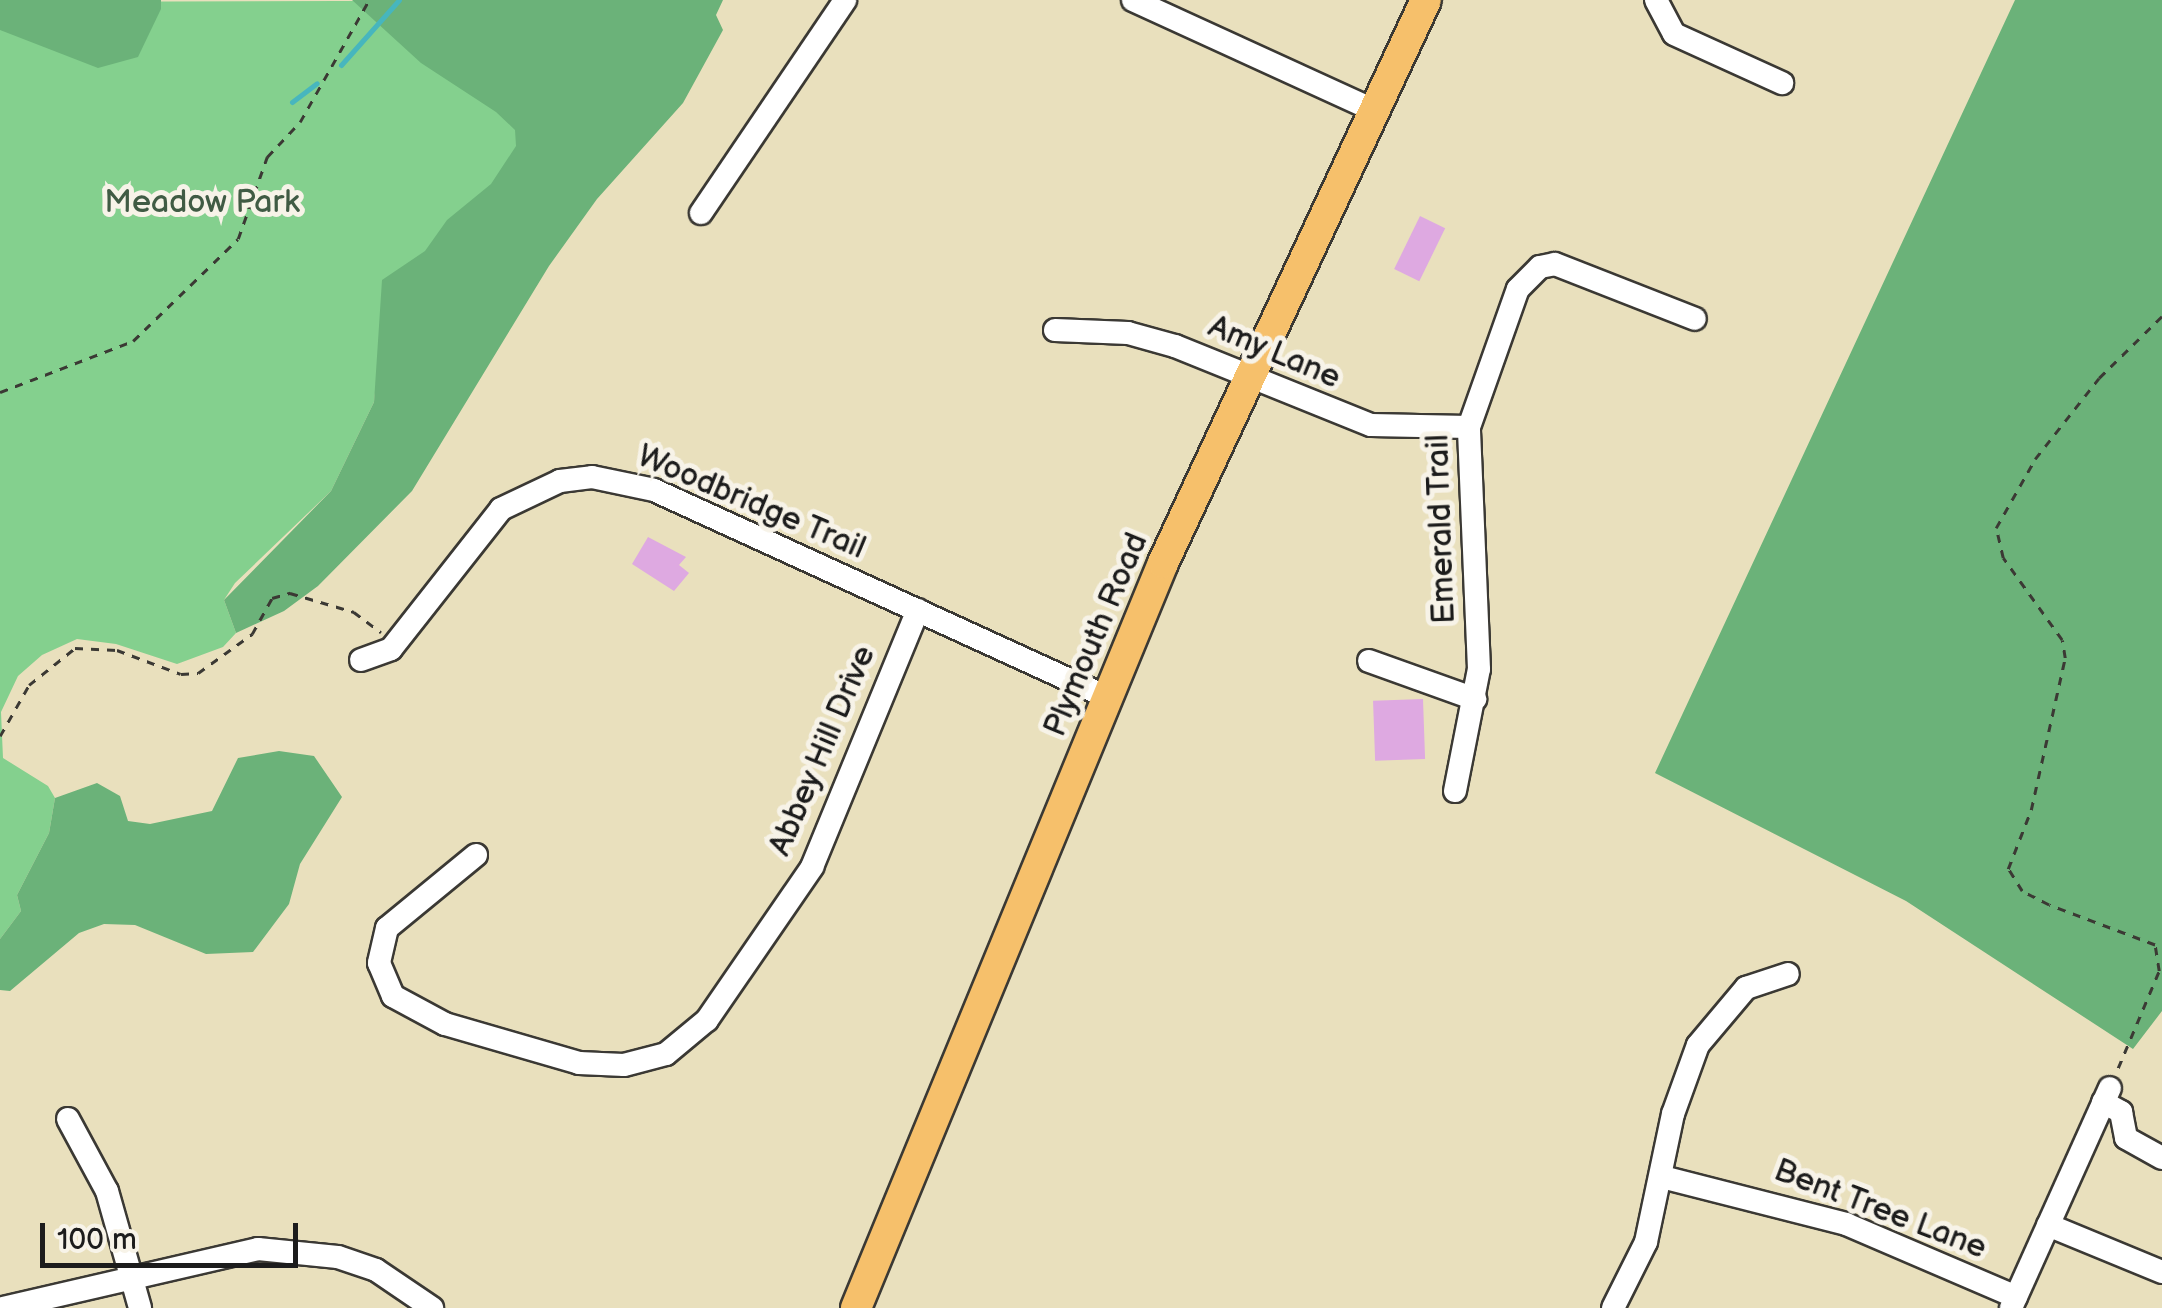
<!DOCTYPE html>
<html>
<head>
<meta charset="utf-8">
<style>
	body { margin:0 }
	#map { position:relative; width:2162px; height:1308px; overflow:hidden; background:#e9e0bd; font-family:"Balsamiq Sans",sans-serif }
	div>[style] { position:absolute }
	.green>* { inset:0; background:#84d08e }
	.forest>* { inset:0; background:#6bb279 }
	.stream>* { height:5px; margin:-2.5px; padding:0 2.5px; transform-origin:2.5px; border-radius:2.5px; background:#47b6be }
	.building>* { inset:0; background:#dea9e1; transform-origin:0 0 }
	.path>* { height:2.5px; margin-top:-1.25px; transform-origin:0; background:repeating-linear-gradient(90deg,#3b3934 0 8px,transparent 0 16px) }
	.roads { filter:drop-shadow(2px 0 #3b3934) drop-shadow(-2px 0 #3b3934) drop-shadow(0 2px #3b3934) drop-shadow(0 -2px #3b3934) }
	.minor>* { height:22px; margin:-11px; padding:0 11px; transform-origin:11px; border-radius:11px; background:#fff }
	.major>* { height:30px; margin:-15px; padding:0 15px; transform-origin:15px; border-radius:15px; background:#f6c06b }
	span { translate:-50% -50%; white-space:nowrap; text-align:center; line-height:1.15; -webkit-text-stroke:10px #f7f3e8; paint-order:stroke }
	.park-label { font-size:32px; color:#405b44 }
	.street-label { font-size:32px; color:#1c1c1c }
	.scale { position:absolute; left:40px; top:1223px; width:258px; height:45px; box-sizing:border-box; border:5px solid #1c1c1c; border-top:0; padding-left:12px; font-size:30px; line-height:35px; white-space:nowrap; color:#1c1c1c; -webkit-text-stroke:8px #f7f3e8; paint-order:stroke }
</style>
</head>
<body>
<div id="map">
	<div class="green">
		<i style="clip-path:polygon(708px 0,380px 347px,374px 402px,331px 491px,235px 583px,224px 600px,236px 633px,223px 647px,177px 664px,116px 644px,77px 639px,42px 655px,18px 676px,1px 712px,3px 758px,48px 786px,55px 798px,49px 833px,17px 895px,21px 911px,0 939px,0 2px)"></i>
	</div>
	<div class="forest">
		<i style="clip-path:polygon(0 0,161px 0,161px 9px,138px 57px,98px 68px,0 30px)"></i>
		<i style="clip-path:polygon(352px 0,723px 0,716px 15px,723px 30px,683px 103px,597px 199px,549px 266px,412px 491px,318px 586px,284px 611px,236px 633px,224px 600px,331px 491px,374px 402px,382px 280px,425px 251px,447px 220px,491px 184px,516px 146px,515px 130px,496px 112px,421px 63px)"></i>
		<i style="clip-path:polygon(2015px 0,2162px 0,2162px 1011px,2133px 1049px,1906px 901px,1655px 773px)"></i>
		<i style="clip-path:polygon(279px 751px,314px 756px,342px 797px,300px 864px,289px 904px,253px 952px,206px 954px,135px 925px,104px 924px,79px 933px,10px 991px,0 990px,0 939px,21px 911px,17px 895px,49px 833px,55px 798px,97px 783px,120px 796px,128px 821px,150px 824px,212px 811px,238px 758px)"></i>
	</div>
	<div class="stream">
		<i style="left:341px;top:65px;width:87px;rotate:-48.3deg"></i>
		<i style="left:292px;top:102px;width:31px;rotate:-37deg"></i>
	</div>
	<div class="building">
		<i style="left:1420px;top:216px;width:28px;height:59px;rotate:26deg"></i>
		<i style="clip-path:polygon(648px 537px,686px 557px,679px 565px,689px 573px,674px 591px,632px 564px)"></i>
		<i style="left:1423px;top:699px;width:60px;height:50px;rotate:88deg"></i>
	</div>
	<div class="path">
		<i style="left:0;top:392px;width:142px;rotate:-21deg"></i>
		<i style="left:133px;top:341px;width:146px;rotate:-44.2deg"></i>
		<i style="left:238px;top:239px;width:87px;rotate:-70.5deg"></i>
		<i style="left:267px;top:157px;width:48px;rotate:-46.7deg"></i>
		<i style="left:300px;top:122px;width:140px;rotate:-60.5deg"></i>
		<i style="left:0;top:736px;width:59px;rotate:-60.4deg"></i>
		<i style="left:29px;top:685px;width:59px;rotate:-38.8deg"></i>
		<i style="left:75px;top:648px;width:42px;rotate:2.7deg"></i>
		<i style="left:117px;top:650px;width:68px;rotate:20.6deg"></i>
		<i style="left:181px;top:674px;width:17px;rotate:-3deg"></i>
		<i style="left:198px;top:673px;width:67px;rotate:-35.8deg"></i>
		<i style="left:252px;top:634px;width:41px;rotate:-60.9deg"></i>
		<i style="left:272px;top:598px;width:19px;rotate:-16deg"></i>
		<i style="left:290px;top:593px;width:67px;rotate:16.5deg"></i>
		<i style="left:354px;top:612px;width:34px;rotate:37deg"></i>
		<i style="left:2118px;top:1068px;width:105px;rotate:-67.1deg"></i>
		<i style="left:2159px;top:971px;width:26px;rotate:-99deg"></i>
		<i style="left:2155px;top:945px;width:113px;rotate:-159.3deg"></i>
		<i style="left:2049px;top:905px;width:30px;rotate:-153deg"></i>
		<i style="left:2022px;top:891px;width:26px;rotate:-122deg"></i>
		<i style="left:2008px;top:869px;width:63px;rotate:-68.7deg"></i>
		<i style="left:2031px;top:810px;width:156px;rotate:-77.4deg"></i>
		<i style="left:2065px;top:658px;width:18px;rotate:-99deg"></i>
		<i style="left:2062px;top:640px;width:101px;rotate:-125.7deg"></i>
		<i style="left:2003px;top:558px;width:31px;rotate:-103deg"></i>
		<i style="left:1996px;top:528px;width:79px;rotate:-60.5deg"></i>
		<i style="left:2035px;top:459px;width:103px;rotate:-51.7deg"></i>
		<i style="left:2099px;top:378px;width:88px;rotate:-44.5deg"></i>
	</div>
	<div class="roads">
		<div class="minor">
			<i style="left:1133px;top:0;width:266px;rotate:24.6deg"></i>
			<i style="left:1656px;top:0;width:38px;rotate:62deg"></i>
			<i style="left:1674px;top:34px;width:119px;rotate:24.4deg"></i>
			<i style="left:701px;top:213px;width:257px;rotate:-55.9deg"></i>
			<i style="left:1055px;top:330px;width:73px;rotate:2.4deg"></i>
			<i style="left:1128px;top:333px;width:49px;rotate:15.5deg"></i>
			<i style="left:1175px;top:346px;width:211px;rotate:22deg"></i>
			<i style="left:1371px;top:425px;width:98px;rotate:1.2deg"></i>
			<i style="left:361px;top:660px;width:32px;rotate:-20deg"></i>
			<i style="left:391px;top:649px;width:178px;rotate:-51.8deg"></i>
			<i style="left:501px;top:509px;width:65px;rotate:-25.4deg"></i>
			<i style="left:560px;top:481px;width:32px;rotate:-7deg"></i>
			<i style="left:592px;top:477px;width:63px;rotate:11.8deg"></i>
			<i style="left:654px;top:490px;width:500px;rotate:24.57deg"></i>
			<i style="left:1369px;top:661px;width:113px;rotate:19.7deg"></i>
			<i style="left:1455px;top:791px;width:124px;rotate:-78.9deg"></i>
			<i style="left:1479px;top:669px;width:242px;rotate:-92.4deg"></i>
			<i style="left:1469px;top:427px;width:146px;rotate:-70.5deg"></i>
			<i style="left:1518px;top:289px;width:31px;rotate:-45deg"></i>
			<i style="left:1540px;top:267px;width:15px;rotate:-11deg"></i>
			<i style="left:1555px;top:264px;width:150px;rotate:21.4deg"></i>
			<i style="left:476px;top:855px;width:115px;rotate:140.6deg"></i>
			<i style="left:387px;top:928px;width:36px;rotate:103deg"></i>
			<i style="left:379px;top:963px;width:36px;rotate:67deg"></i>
			<i style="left:393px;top:996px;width:59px;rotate:28.3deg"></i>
			<i style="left:445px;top:1024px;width:140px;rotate:16.2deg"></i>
			<i style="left:579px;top:1063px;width:45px;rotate:2.5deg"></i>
			<i style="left:624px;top:1065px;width:43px;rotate:-14.7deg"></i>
			<i style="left:666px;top:1054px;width:53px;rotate:-39.7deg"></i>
			<i style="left:707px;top:1020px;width:186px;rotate:-55.5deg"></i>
			<i style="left:812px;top:867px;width:278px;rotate:-67.6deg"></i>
			<i style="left:2103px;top:1102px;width:21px;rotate:29deg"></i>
			<i style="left:2121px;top:1112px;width:26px;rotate:79deg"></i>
			<i style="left:2126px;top:1138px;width:41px;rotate:29.1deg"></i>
			<i style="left:68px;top:1119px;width:82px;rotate:61.6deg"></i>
			<i style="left:107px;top:1191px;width:122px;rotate:74.2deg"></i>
			<i style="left:1662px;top:1177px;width:190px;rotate:14.3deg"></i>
			<i style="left:1846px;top:1224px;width:185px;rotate:23.2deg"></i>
			<i style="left:2048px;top:1225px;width:123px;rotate:22.4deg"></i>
			<i style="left:3px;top:1308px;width:262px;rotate:-13deg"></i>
			<i style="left:258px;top:1249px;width:80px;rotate:5.7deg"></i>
			<i style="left:338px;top:1257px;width:40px;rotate:18.9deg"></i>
			<i style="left:376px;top:1270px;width:68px;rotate:34.2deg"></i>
			<i style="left:1613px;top:1308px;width:74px;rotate:-63.4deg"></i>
			<i style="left:1646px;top:1242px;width:131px;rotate:-78.1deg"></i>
			<i style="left:1673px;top:1114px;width:73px;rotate:-70.1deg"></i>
			<i style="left:1698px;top:1045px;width:75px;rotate:-49.9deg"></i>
			<i style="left:1746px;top:988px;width:44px;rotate:-18.4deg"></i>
			<i style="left:2011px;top:1308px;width:241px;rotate:-65.8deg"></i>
		</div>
		<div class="major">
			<i style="left:856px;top:1308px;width:806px;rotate:-67.6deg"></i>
			<i style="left:1163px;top:563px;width:621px;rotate:-64.96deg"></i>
		</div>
	</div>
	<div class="park-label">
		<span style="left:202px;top:203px">Meadow Park</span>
	</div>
	<div class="street-label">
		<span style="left:1274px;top:353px;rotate:23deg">Amy Lane</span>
		<span style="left:751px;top:503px;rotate:23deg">Woodbridge Trail</span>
		<span style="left:1442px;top:529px;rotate:-92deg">Emerald Trail</span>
		<span style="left:1097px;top:635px;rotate:-67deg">Plymouth Road</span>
		<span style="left:823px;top:751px;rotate:-67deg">Abbey Hill Drive</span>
		<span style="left:1880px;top:1210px;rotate:21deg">Bent Tree Lane</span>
	</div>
	<div class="scale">100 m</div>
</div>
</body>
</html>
